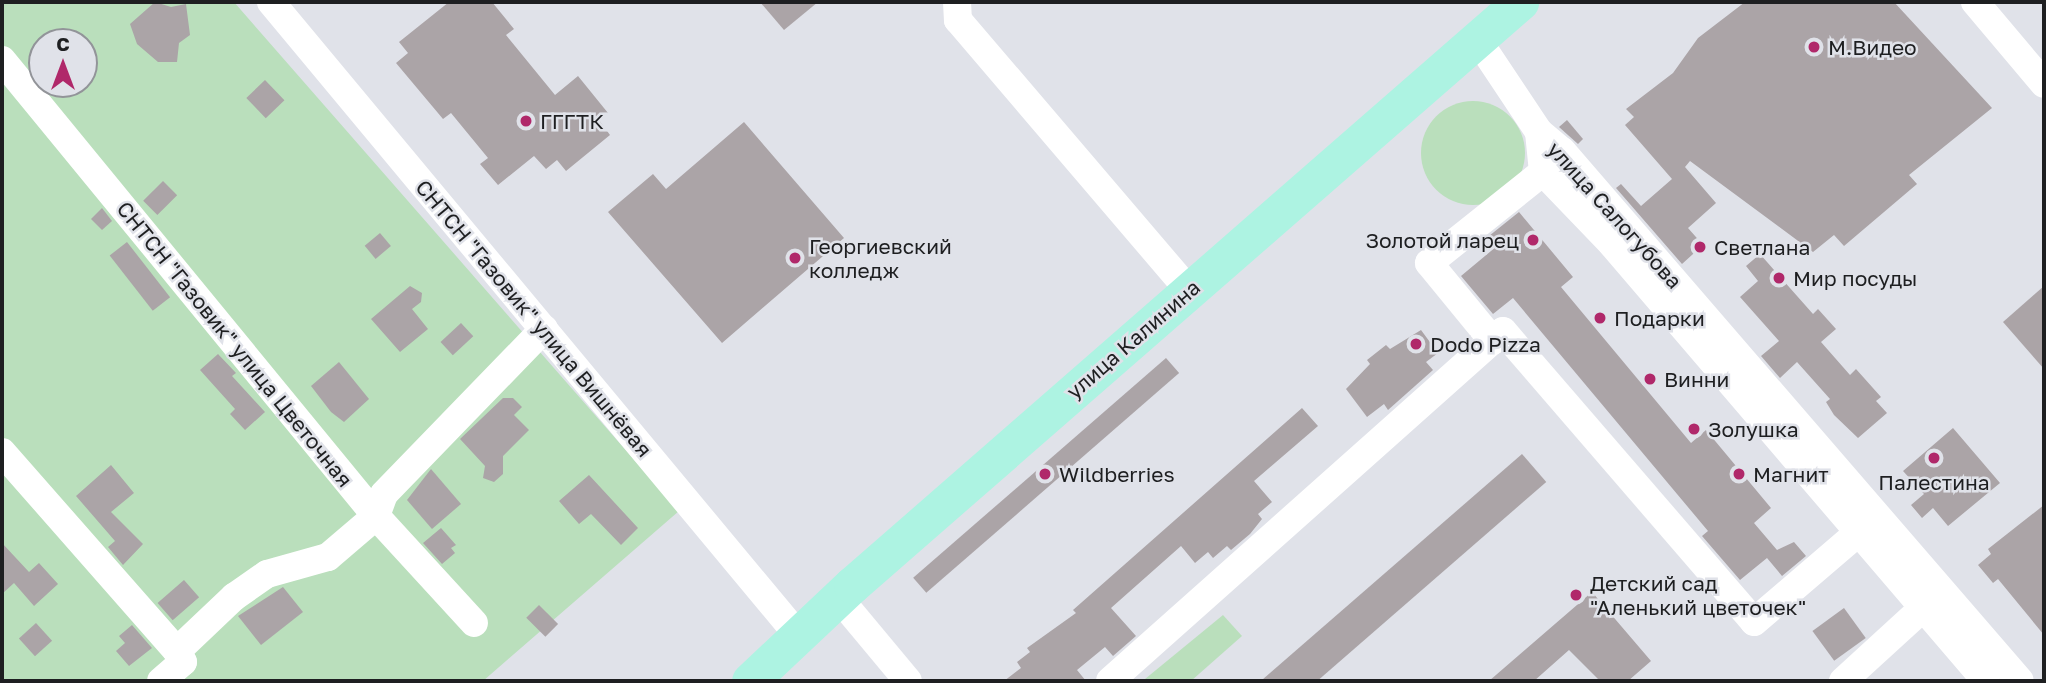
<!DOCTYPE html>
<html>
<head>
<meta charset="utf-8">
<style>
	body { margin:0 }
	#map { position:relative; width:2046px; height:683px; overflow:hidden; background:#e0e2e9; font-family:"Golos Text",sans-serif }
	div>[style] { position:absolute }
	.green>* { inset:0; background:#badfbc }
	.round { border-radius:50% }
	.building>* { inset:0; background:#aba4a7; transform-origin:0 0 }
	.minor>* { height:28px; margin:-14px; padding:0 14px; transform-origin:14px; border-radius:14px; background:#fff }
	.major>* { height:37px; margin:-18.5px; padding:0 18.5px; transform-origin:18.5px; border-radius:18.5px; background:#adf3e2 }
	.dots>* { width:19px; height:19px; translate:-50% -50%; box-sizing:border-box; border:4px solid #e0e2e9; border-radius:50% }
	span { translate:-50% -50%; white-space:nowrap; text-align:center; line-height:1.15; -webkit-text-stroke:5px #e0e2e9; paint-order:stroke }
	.poi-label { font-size:21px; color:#1e1f21 }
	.left { translate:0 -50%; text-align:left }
	.right { translate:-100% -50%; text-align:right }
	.street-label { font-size:21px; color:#1e1f21 }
	.frame { position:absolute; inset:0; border:4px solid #1e1f21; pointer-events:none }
	.north { position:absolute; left:28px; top:28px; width:70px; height:70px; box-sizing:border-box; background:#e0e2e9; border:2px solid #929499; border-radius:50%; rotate:0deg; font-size:19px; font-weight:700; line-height:28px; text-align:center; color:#1e1f21 }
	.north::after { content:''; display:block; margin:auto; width:24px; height:32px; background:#b0286a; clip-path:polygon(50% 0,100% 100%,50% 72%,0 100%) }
</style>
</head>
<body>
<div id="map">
	<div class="green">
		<i style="clip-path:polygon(evenodd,2px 2px,234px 2px,679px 511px,483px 681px,2px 681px,2px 2px,42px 42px,84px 42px,84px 84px,42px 84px,42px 42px)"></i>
		<i class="round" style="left:1421px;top:101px;width:104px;height:104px"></i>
		<i style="clip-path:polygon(1223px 615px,1242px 636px,1191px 681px,1145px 679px)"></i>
	</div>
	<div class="building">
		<i style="clip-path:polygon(155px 2px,171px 7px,186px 4px,190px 35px,179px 43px,177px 62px,158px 62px,137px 44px,130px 24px)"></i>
		<i style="clip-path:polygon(449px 2px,492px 2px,514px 29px,506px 35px,555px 95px,578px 76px,608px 113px,599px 120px,610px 135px,566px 171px,557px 160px,546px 169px,534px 156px,498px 185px,480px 164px,488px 158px,451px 113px,443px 119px,396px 63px,408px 53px,399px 42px)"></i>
		<i style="clip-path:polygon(760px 2px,818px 2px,784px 30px)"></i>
		<i style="clip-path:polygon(1745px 2px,1894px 2px,1992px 108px,1909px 175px,1917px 184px,1844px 246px,1834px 235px,1813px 252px,1690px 161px,1685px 167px,1716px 203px,1688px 228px,1703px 245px,1682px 264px,1616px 188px,1621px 184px,1641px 206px,1672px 179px,1625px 125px,1634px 117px,1626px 109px,1673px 73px,1698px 38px)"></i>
		<i style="left:265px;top:80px;width:28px;height:26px;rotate:46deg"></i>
		<i style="clip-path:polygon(1567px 120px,1583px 139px,1578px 144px,1559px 127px)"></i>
		<i style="clip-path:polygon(744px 122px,844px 238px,722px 343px,608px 212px,653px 174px,666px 189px)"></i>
		<i style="left:163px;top:181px;width:20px;height:28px;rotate:45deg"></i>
		<i style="clip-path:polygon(102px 208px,112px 221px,102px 230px,91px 219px)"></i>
		<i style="clip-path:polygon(1519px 212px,1573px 277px,1561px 287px,1691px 443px,1706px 430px,1771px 508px,1754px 523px,1777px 550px,1794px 542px,1806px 556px,1782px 576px,1767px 558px,1740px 580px,1702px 536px,1708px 531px,1513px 298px,1493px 314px,1461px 276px,1497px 246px,1489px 236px)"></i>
		<i style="left:380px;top:233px;width:17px;height:20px;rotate:50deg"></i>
		<i style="left:127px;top:242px;width:70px;height:22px;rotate:52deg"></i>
		<i style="clip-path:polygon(1760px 254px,1813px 314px,1818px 309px,1836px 329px,1821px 342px,1850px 375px,1856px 369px,1881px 397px,1876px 401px,1887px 413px,1858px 438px,1834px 415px,1826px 402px,1830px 399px,1797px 362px,1780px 378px,1761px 356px,1779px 341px,1740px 297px,1758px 281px,1746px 266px)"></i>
		<i style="clip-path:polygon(410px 286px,422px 293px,421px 302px,412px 309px,428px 329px,400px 352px,371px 319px)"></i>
		<i style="clip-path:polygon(2044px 286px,2044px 369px,2003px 322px)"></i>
		<i style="left:461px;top:323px;width:18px;height:28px;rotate:47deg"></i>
		<i style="clip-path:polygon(1421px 330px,1438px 353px,1426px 362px,1433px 370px,1388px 410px,1384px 404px,1367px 417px,1346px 389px,1370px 364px,1367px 360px,1386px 345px,1390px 349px)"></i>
		<i style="clip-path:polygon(218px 354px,236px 373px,232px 376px,265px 412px,245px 430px,230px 414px,235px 409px,200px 370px)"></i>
		<i style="left:1166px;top:358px;width:20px;height:335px;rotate:49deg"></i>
		<i style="clip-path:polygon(339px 362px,369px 399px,344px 422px,331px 412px,311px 386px)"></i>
		<i style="clip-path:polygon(503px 398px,513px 398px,522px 407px,514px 415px,529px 430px,503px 456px,503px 474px,494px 482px,483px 478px,485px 466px,460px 439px)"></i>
		<i style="clip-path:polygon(1302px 408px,1318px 426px,1254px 481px,1272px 502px,1258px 514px,1262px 519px,1250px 534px,1231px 550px,1227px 546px,1213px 558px,1208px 552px,1195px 563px,1181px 546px,1111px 608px,1136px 636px,1113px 656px,1105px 647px,1077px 670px,1086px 681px,1004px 681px,1021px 668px,1017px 662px,1030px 652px,1027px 648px,1076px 613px,1073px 610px)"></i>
		<i style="clip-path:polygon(1953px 428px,2000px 483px,1948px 526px,1933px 508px,1922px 518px,1911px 505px,1924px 494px,1903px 471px)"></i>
		<i style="left:1522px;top:454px;width:37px;height:348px;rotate:49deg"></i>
		<i style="clip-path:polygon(111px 465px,134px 493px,111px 512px,143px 544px,123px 565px,108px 547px,115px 541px,76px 496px)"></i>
		<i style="clip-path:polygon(431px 469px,461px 504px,432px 529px,407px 500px)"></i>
		<i style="clip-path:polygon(589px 475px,638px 528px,621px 545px,591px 514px,579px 524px,559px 501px)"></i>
		<i style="clip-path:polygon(2044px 505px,2044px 635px,1998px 579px,1993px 583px,1978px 565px,1991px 554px,1988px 549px)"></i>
		<i style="clip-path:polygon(441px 528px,456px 545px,451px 548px,455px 553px,442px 564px,423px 543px)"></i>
		<i style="clip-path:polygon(2px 543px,29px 572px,39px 563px,58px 584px,34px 606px,14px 583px,2px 594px)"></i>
		<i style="left:184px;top:580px;width:23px;height:35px;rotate:49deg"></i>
		<i style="clip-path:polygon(283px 587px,303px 612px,261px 645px,238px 616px)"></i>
		<i style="clip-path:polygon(1592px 592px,1651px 661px,1628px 681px,1600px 681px,1569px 650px,1534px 681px,1489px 681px)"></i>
		<i style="left:539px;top:605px;width:27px;height:18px;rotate:45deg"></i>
		<i style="left:1844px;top:608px;width:37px;height:39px;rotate:54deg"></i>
		<i style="left:36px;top:623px;width:24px;height:23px;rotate:48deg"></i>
		<i style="clip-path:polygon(132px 625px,152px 648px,129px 666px,116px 651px,125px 643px,119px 636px)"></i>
	</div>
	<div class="minor">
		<i style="left:271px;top:2px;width:822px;rotate:50.23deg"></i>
		<i style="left:957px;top:2px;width:18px;rotate:87deg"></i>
		<i style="left:958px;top:20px;width:355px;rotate:49.5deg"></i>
		<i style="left:1975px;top:2px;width:107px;rotate:49.9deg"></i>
		<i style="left:1477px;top:39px;width:112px;rotate:56.3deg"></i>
		<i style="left:1539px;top:132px;width:30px;rotate:40deg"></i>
		<i style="left:1562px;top:151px;width:700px;rotate:49.17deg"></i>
		<i style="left:2px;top:60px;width:590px;rotate:50.64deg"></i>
		<i style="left:376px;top:516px;width:145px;rotate:47.5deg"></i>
		<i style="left:1539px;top:132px;width:40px;rotate:84.3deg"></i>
		<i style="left:1543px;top:172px;width:100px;rotate:46.2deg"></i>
		<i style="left:1612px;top:244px;width:575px;rotate:49.44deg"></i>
		<i style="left:1493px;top:341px;width:101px;rotate:-129.4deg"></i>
		<i style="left:1429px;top:263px;width:146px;rotate:-38.6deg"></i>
		<i style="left:2px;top:452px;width:265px;rotate:48.7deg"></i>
		<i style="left:838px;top:597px;width:109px;rotate:50.2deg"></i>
		<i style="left:161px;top:681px;width:29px;rotate:-41deg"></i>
		<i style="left:183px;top:662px;width:13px;rotate:-119deg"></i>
		<i style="left:177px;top:651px;width:79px;rotate:-43.5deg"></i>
		<i style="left:234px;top:597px;width:40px;rotate:-34.9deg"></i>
		<i style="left:267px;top:574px;width:63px;rotate:-15.6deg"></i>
		<i style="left:328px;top:557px;width:63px;rotate:-40.5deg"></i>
		<i style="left:376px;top:516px;width:23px;rotate:-70deg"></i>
		<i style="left:384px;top:494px;width:230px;rotate:-45.9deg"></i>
		<i style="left:1110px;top:681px;width:526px;rotate:-41.69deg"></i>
		<i style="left:1503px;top:331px;width:384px;rotate:49.2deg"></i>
		<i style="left:1754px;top:622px;width:138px;rotate:-40.6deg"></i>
		<i style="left:1843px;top:681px;width:108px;rotate:-42.4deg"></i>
	</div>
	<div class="major">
		<i style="left:750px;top:681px;width:140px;rotate:-43.3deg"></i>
		<i style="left:852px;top:585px;width:887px;rotate:-41.11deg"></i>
	</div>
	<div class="dots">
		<i style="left:1814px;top:47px;background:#b0286a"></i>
		<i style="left:526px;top:121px;background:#b0286a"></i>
		<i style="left:1533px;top:240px;background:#b0286a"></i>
		<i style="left:1700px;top:247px;background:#b0286a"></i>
		<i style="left:795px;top:258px;background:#b0286a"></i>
		<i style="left:1779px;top:278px;background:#b0286a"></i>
		<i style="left:1600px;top:318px;background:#b0286a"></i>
		<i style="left:1416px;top:344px;background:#b0286a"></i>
		<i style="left:1650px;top:379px;background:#b0286a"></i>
		<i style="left:1694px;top:429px;background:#b0286a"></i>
		<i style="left:1934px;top:458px;background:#b0286a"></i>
		<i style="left:1045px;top:474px;background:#b0286a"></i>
		<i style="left:1739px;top:474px;background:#b0286a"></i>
		<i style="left:1576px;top:595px;background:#b0286a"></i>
	</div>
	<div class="poi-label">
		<span class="left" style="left:1828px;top:47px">М.Видео</span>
		<span class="left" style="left:540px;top:121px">ГГГТК</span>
		<span class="right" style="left:1519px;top:240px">Золотой ларец</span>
		<span class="left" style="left:809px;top:258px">Георгиевский<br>колледж</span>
		<span class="left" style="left:1714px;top:247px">Светлана</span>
		<span class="left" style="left:1793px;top:278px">Мир посуды</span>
		<span class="left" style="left:1614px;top:318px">Подарки</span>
		<span class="left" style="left:1430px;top:344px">Dodo Pizza</span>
		<span class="left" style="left:1664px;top:379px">Винни</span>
		<span class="left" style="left:1708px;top:429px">Золушка</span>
		<span class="left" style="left:1059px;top:474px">Wildberries</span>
		<span class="left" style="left:1753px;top:474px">Магнит</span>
		<span style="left:1934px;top:482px">Палестина</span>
		<span class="left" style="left:1590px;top:595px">Детский сад<br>"Аленький цветочек"</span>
	</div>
	<div class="street-label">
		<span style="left:1615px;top:215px;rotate:48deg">улица Салогубова</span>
		<span style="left:534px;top:318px;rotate:50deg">СНТСН "Газовик" улица Вишнёвая</span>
		<span style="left:1133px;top:339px;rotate:-41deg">улица Калинина</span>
		<span style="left:235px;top:344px;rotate:51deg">СНТСН "Газовик" улица Цветочная</span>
	</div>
	<div class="frame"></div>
	<div class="north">С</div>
</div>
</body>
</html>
